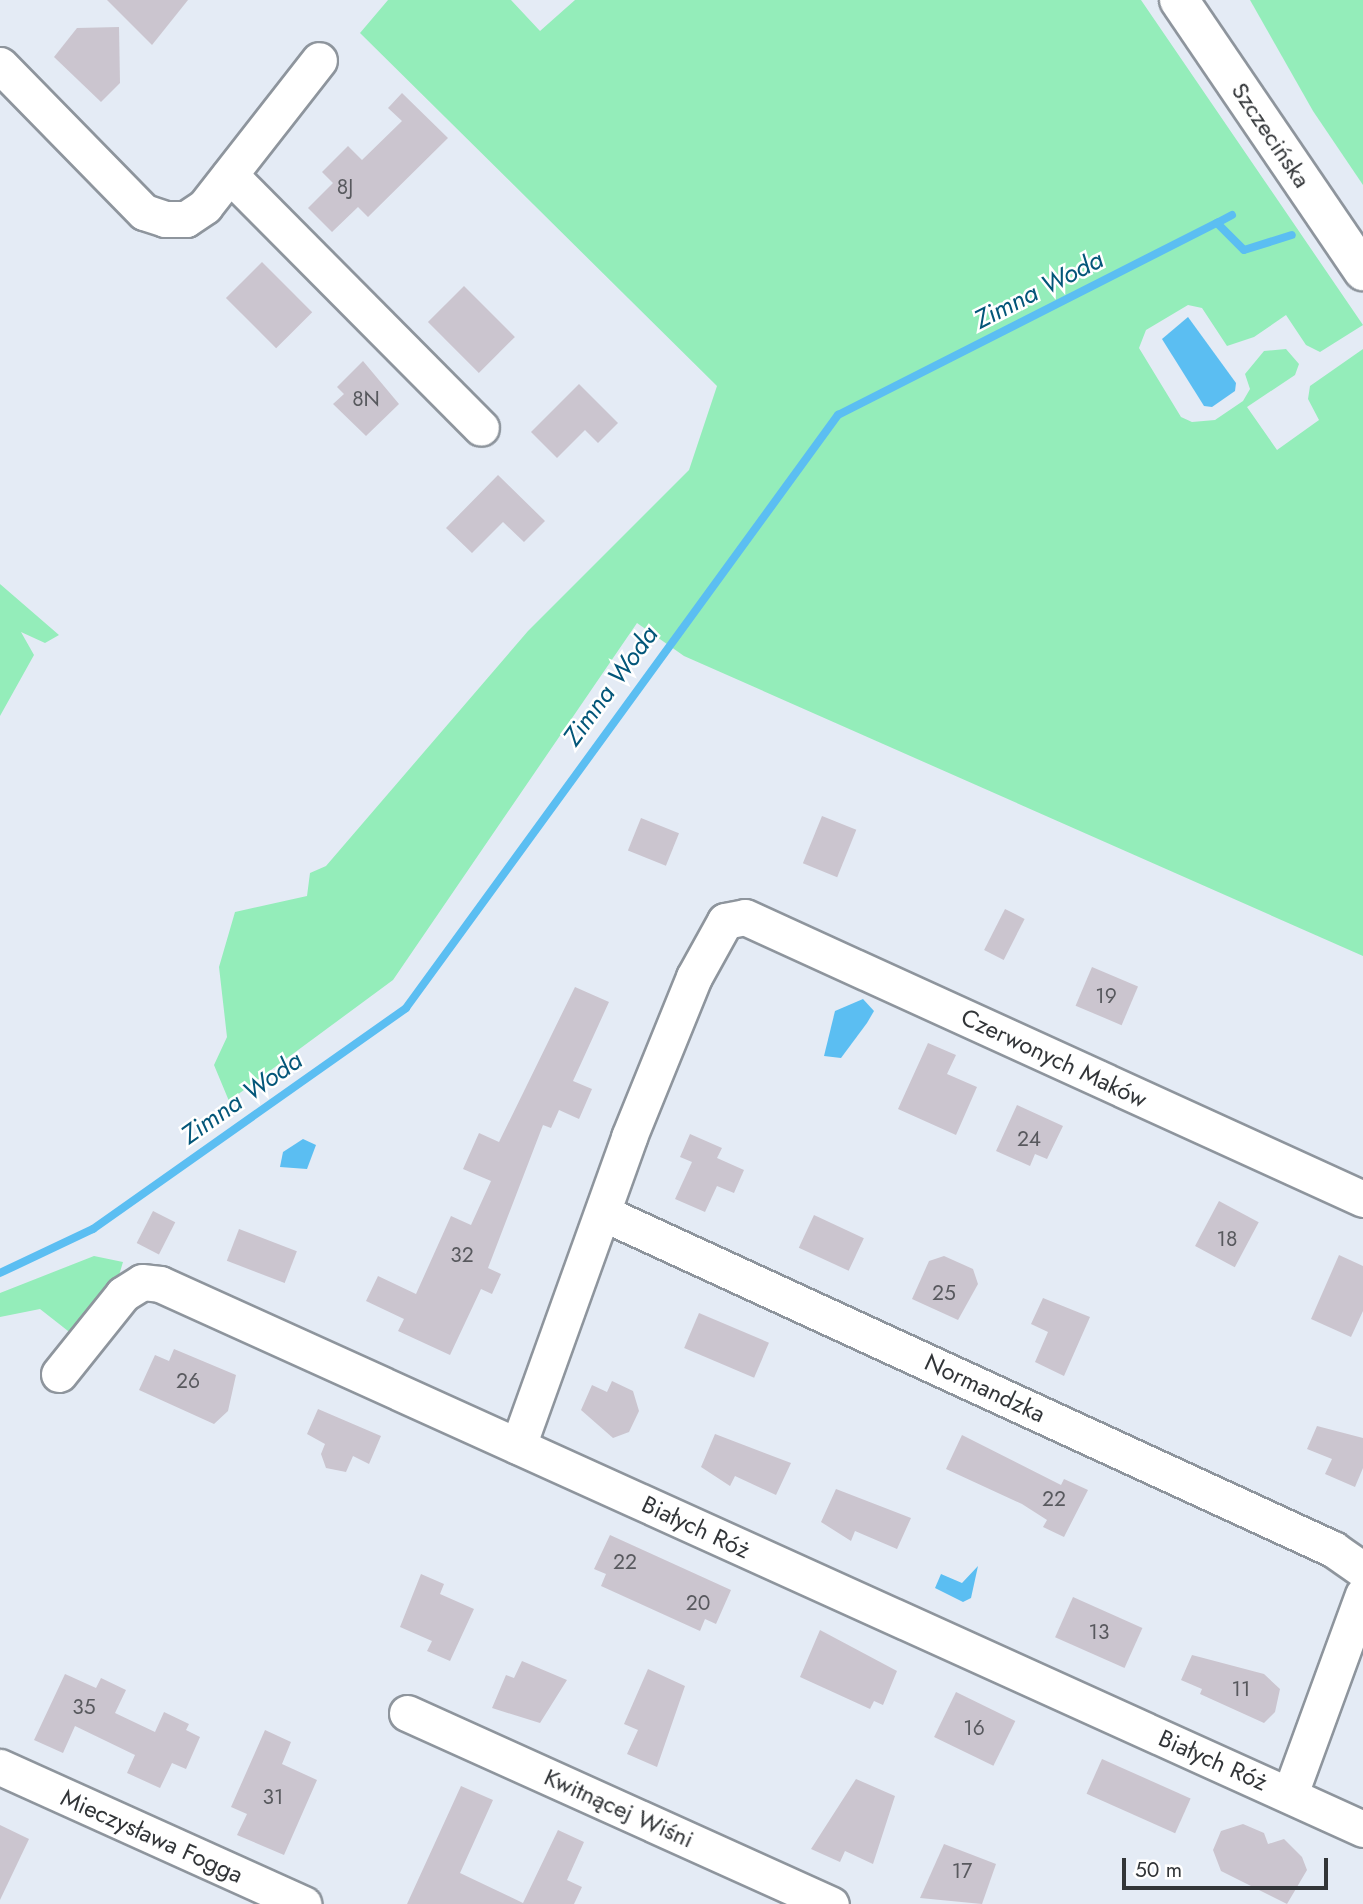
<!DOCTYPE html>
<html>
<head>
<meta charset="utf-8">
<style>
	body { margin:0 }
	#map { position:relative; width:1363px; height:1904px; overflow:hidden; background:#e4ebf5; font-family:Jost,sans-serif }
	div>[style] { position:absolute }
	.green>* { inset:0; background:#94edba }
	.water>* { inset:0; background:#5bbef2 }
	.stream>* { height:8px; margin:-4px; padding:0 4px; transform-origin:4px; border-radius:4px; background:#5bbef2 }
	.building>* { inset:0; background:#cbc5cf; transform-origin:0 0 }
	.roads { filter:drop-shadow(2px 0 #8e959d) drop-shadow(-2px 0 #8e959d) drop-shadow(0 2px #8e959d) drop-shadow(0 -2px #8e959d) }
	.minor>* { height:35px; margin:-17.5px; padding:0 17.5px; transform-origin:17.5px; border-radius:17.5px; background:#fff }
	.major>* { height:38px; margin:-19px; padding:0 19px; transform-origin:19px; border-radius:19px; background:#fff }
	span { translate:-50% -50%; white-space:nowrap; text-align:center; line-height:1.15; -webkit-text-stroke:5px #fff; paint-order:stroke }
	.number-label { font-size:21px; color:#58595e }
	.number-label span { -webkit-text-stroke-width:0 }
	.street-label { font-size:24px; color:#323538 }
	.water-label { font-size:26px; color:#035679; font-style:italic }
	.scale { position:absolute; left:1122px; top:1858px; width:206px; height:32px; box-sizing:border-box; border:4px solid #323538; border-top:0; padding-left:9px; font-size:21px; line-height:24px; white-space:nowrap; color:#323538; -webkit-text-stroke:5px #fff; paint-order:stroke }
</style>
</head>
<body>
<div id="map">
	<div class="green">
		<i style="clip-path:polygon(388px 0,511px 0,540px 31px,575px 0,1141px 0,1363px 325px,1320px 352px,1306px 345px,1286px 315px,1254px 337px,1227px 346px,1202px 308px,1188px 305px,1146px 330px,1139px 348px,1181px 417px,1192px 422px,1215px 420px,1243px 401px,1250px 389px,1245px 374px,1264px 351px,1286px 349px,1299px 364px,1295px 375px,1247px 407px,1277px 450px,1319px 420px,1308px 399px,1310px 386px,1363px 349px,1363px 956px,684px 656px,637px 623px,393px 980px,229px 1101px,214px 1065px,227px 1037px,219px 967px,235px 912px,307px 896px,310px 873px,326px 866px,528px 631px,689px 470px,717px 386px,360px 33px)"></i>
		<i style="clip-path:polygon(1250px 0,1363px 0,1363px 185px,1313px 111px)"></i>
		<i style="clip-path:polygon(0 584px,59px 635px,45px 643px,21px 632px,34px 655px,0 716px)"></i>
		<i style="clip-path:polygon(94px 1256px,123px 1262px,117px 1282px,77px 1338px,40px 1309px,0 1317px,0 1293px)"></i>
	</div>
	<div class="water">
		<i style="clip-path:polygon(1188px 317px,1236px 383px,1235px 391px,1212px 407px,1204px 406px,1162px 339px)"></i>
		<i style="clip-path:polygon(863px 999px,874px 1011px,867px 1023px,841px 1058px,824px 1056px,835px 1011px)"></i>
		<i style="clip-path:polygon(303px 1139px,316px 1145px,307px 1169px,280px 1167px,283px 1152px)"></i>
		<i style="clip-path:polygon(978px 1566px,971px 1598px,963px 1602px,935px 1588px,941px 1574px,962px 1583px)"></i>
	</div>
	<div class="stream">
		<i style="left:1217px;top:223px;width:17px;rotate:-28deg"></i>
		<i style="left:0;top:1273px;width:103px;rotate:-25.3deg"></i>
		<i style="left:93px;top:1229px;width:383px;rotate:-35.2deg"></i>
		<i style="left:406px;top:1008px;width:734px;rotate:-53.93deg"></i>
		<i style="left:838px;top:415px;width:425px;rotate:-26.9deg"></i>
		<i style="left:1217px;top:223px;width:38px;rotate:45deg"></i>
		<i style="left:1244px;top:250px;width:50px;rotate:-17.4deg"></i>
	</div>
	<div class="building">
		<i style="clip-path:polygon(107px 0,188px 0,152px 45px)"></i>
		<i style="clip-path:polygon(119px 27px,120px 83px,101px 102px,54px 57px,77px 28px)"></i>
		<i style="clip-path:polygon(402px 93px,448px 138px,368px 217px,358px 207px,332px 232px,308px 208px,333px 183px,322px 172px,348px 146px,362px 160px,402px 121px,388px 108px)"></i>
		<i style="left:262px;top:262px;width:71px;height:51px;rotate:45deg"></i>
		<i style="left:464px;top:286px;width:72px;height:51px;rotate:45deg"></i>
		<i style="clip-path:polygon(363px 361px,399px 404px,366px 436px,333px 404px,344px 394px,337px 387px)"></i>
		<i style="clip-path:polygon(579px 384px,618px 423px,598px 443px,585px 430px,557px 458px,531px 432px)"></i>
		<i style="clip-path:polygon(498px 475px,545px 521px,524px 542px,503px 522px,472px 553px,446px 528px)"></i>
		<i style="left:822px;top:816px;width:37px;height:51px;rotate:22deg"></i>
		<i style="left:641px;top:818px;width:41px;height:35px;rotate:22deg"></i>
		<i style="left:1005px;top:909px;width:22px;height:46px;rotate:27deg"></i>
		<i style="left:1092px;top:967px;width:50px;height:42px;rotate:23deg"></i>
		<i style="clip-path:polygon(575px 987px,609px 1002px,573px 1081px,592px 1089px,579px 1119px,559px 1110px,551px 1128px,543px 1125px,488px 1268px,501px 1274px,492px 1294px,481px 1289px,450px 1355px,398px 1331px,404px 1319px,366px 1301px,378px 1276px,416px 1294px,451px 1216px,471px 1225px,491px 1181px,463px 1169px,479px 1133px,499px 1142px)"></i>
		<i style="clip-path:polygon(928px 1043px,956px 1055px,947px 1074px,977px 1087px,956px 1135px,898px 1109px)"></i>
		<i style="clip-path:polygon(1017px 1105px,1063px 1126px,1047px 1159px,1035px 1154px,1030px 1166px,996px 1151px)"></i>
		<i style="clip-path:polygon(690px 1134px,722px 1148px,717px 1158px,744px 1170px,734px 1193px,717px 1186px,705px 1212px,675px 1199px,692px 1162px,680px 1157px)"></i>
		<i style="left:1219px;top:1201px;width:45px;height:51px;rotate:28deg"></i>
		<i style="left:153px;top:1211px;width:25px;height:36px;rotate:27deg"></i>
		<i style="left:814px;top:1215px;width:55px;height:36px;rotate:25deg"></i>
		<i style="left:239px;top:1229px;width:62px;height:34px;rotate:21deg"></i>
		<i style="clip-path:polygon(1339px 1255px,1363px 1266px,1363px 1311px,1351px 1337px,1311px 1319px)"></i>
		<i style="clip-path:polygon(944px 1256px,973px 1269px,978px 1284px,958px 1320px,912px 1299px,929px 1261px)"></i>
		<i style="clip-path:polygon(1043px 1298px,1090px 1317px,1064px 1376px,1035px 1362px,1048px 1332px,1031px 1324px)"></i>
		<i style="left:699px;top:1313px;width:76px;height:38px;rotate:23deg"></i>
		<i style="clip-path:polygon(174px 1349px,236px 1375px,228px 1411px,214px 1424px,139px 1390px,155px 1355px,169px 1361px)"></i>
		<i style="clip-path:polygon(612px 1381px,633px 1391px,639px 1411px,629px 1432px,613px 1438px,581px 1410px,592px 1385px,607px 1392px)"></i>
		<i style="clip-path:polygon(318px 1409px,381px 1436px,369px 1464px,353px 1456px,346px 1472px,326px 1468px,321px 1454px,325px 1444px,307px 1434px)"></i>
		<i style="clip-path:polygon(1317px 1426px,1363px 1438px,1363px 1468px,1355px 1487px,1325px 1474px,1332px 1459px,1307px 1449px)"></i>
		<i style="clip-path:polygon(715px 1434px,791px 1463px,776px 1495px,735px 1476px,730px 1486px,701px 1467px)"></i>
		<i style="clip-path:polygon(962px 1435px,1061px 1485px,1064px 1479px,1088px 1490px,1064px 1537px,1043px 1527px,1047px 1520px,1022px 1504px,946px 1469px)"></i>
		<i style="clip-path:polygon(836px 1489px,911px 1518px,897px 1549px,855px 1531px,851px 1541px,821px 1522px)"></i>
		<i style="clip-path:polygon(610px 1535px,731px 1590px,716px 1624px,705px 1619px,700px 1631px,601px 1586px,606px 1574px,594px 1569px)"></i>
		<i style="clip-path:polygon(421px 1574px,444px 1584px,440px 1594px,474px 1609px,450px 1661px,427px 1651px,432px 1641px,400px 1627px)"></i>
		<i style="left:1073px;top:1597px;width:76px;height:44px;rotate:24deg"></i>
		<i style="clip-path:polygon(820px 1630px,897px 1671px,883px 1705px,874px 1701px,870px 1709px,800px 1677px)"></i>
		<i style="clip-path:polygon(1192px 1655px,1264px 1674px,1280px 1689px,1275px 1712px,1264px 1723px,1200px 1694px,1202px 1689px,1181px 1680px)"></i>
		<i style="clip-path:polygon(522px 1661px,567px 1680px,540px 1723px,492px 1708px,506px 1675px,514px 1678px)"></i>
		<i style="clip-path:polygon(648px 1669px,685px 1686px,657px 1767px,627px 1754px,638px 1730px,624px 1724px)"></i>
		<i style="clip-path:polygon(65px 1674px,96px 1688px,101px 1678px,126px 1690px,115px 1713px,155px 1732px,164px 1712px,189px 1724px,186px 1730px,200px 1737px,186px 1769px,172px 1763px,160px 1788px,127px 1773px,135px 1755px,75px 1726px,63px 1753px,34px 1740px)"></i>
		<i style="left:956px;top:1692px;width:66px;height:50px;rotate:26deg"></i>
		<i style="clip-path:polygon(265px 1730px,291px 1742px,282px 1764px,317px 1780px,284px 1855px,237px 1835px,247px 1814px,231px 1807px)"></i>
		<i style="left:1102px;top:1759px;width:97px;height:38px;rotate:24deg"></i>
		<i style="clip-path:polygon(856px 1779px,895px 1796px,873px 1864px,845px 1851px,840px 1862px,811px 1849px)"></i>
		<i style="clip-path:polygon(461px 1786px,493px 1800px,460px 1873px,523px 1903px,558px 1830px,584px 1842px,567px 1880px,582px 1887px,574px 1904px,407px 1904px)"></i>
		<i style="clip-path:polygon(1243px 1824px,1264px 1833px,1268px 1844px,1284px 1839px,1302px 1857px,1307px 1870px,1287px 1904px,1221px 1871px,1213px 1850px,1221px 1831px)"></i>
		<i style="clip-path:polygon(0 1825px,29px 1839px,0 1900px)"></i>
		<i style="clip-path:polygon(944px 1844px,996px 1864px,982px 1904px,920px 1898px)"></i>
	</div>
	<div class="roads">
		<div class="minor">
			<i style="left:0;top:65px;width:206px;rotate:45.6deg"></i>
			<i style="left:144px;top:212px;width:22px;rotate:18deg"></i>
			<i style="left:165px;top:219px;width:21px"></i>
			<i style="left:186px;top:219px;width:23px;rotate:-34deg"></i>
			<i style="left:205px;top:206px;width:185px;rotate:-52deg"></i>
			<i style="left:230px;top:175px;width:356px;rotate:45.2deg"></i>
			<i style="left:603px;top:1213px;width:804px;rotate:24.72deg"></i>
			<i style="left:1333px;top:1549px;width:37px;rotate:35deg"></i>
			<i style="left:59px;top:1374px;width:102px;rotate:-51.3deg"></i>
			<i style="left:123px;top:1294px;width:22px;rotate:-32deg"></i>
			<i style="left:142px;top:1282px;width:18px;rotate:6deg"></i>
			<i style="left:160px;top:1284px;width:1321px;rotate:24.37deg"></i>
			<i style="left:518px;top:1446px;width:328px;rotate:-70.2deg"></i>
			<i style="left:629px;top:1137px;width:173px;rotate:-67.9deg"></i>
			<i style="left:694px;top:977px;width:64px;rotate:-61deg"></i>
			<i style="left:725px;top:921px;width:20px;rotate:-11deg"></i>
			<i style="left:745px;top:917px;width:679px;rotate:24.53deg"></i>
			<i style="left:407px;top:1713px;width:465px;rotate:24.3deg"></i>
			<i style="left:0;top:1767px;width:333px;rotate:24.3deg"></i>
			<i style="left:1290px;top:1794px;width:212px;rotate:-69.9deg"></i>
		</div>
		<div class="major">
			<i style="left:1179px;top:0;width:328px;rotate:55.8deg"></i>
		</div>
	</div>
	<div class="number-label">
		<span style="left:345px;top:187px">8J</span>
		<span style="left:366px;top:399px">8N</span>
		<span style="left:1106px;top:996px">19</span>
		<span style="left:1029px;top:1139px">24</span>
		<span style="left:1227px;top:1239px">18</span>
		<span style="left:462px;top:1255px">32</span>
		<span style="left:944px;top:1293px">25</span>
		<span style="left:188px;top:1381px">26</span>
		<span style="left:1054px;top:1499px">22</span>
		<span style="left:625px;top:1562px">22</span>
		<span style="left:698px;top:1603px">20</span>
		<span style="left:1099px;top:1632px">13</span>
		<span style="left:1241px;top:1689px">11</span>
		<span style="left:84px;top:1707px">35</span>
		<span style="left:974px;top:1728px">16</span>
		<span style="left:273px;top:1797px">31</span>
		<span style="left:962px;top:1871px">17</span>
	</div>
	<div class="street-label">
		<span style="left:1271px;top:135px;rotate:56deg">Szczecińska</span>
		<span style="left:1054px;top:1058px;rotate:25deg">Czerwonych Maków</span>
		<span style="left:985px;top:1388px;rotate:25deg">Normandzka</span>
		<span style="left:696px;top:1527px;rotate:25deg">Białych Róż</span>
		<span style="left:1213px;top:1760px;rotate:24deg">Białych Róż</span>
		<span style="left:619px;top:1808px;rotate:24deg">Kwitnącej Wiśni</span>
		<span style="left:152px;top:1836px;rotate:24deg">Mieczysława Fogga</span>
	</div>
	<div class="water-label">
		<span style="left:1039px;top:290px;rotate:-27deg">Zimna Woda</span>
		<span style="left:611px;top:686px;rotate:-54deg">Zimna Woda</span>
		<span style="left:242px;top:1098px;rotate:-35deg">Zimna Woda</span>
	</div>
	<div class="scale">50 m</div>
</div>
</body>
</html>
